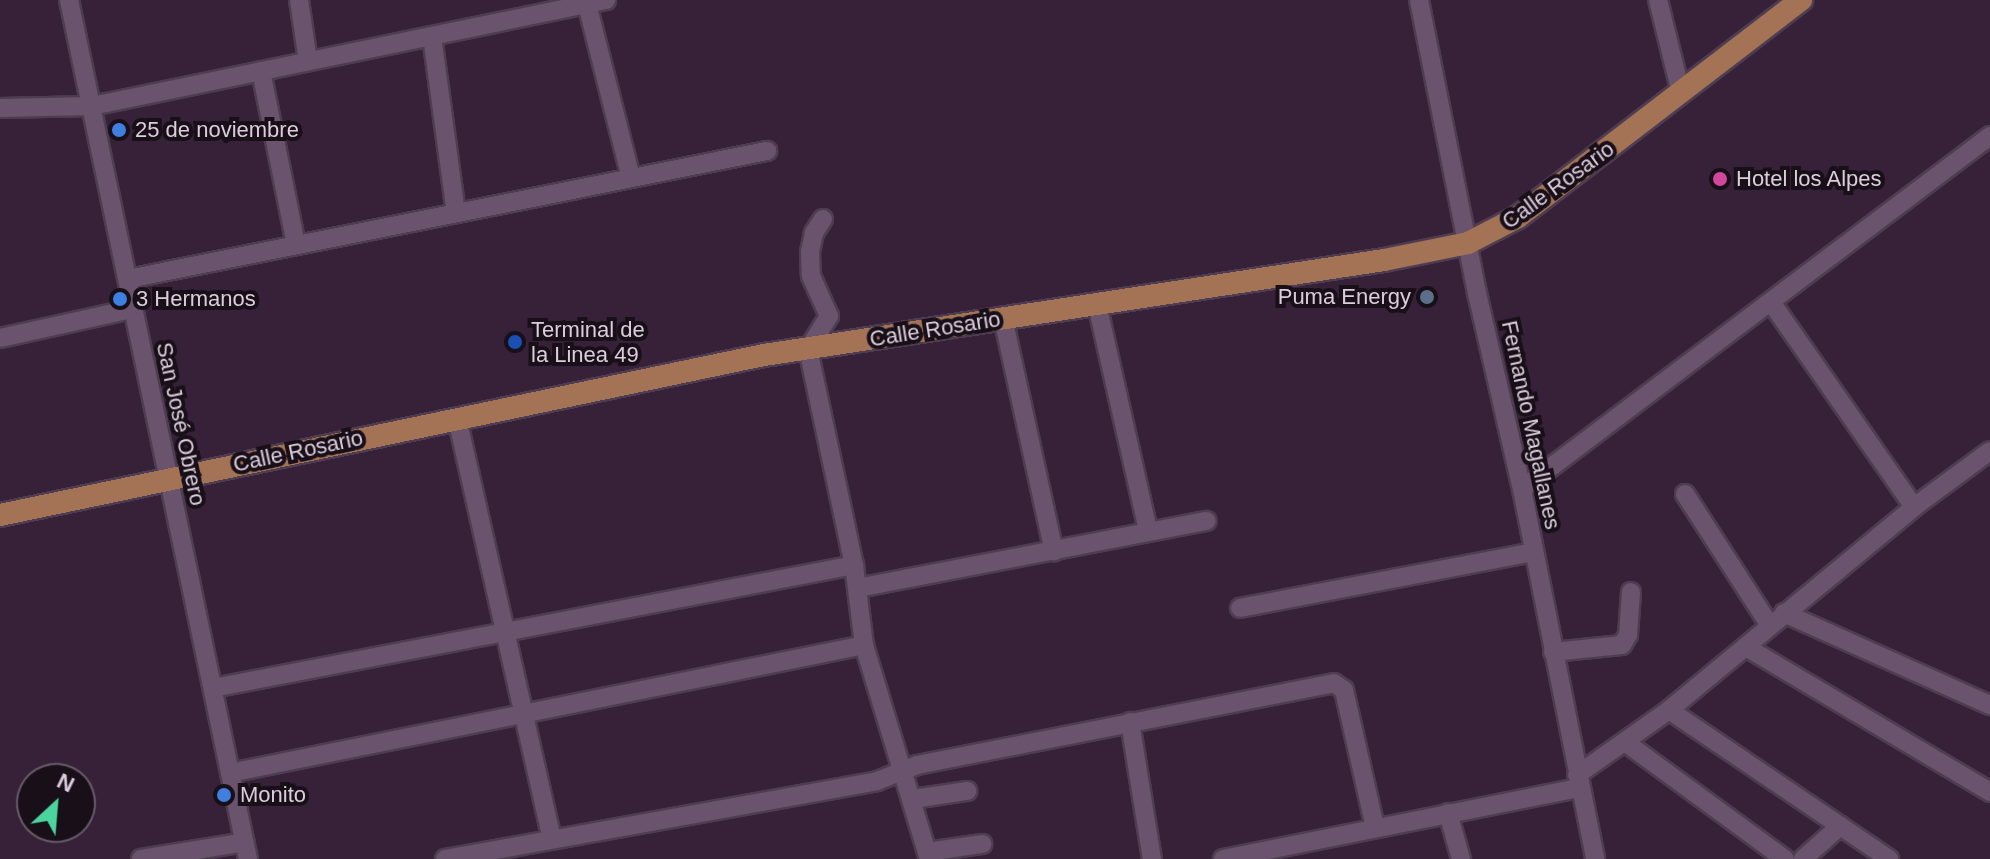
<!DOCTYPE html>
<html>
<head>
<meta charset="utf-8">
<style>
	body { margin:0 }
	#map { position:relative; width:1990px; height:859px; overflow:hidden; background:#362138; font-family:Arial,sans-serif }
	div>[style] { position:absolute }
	.roads { filter:drop-shadow(2px 0 #4e3d50) drop-shadow(-2px 0 #4e3d50) drop-shadow(0 2px #4e3d50) drop-shadow(0 -2px #4e3d50) }
	.minor>* { height:18px; margin:-9px; padding:0 9px; transform-origin:9px; border-radius:9px; background:#6a536c }
	.major>* { height:22px; margin:-11px; padding:0 11px; transform-origin:11px; border-radius:11px; background:#a47255 }
	.dots>* { width:22px; height:22px; translate:-50% -50%; box-sizing:border-box; border:4px solid #180f19; border-radius:50% }
	span { translate:-50% -50%; white-space:nowrap; text-align:center; line-height:1.15; -webkit-text-stroke:8px #180f19; paint-order:stroke }
	.poi-label { font-size:22px; color:#dbcedc }
	.left { translate:0 -50%; text-align:left }
	.right { translate:-100% -50%; text-align:right }
	.street-label { font-size:22px; color:#dbcedc }
	.north { position:absolute; left:16px; top:763px; width:80px; height:80px; box-sizing:border-box; background:#180f19; border:2px solid #665b67; border-radius:50%; rotate:26deg; font-size:22px; font-weight:700; line-height:32px; text-align:center; color:#dbcedc }
	.north::after { content:''; display:block; margin:auto; width:28px; height:36px; background:#4bd49b; clip-path:polygon(50% 0,100% 100%,50% 72%,0 100%) }
</style>
</head>
<body>
<div id="map">
	<div class="roads">
		<div class="minor">
			<i style="left:69px;top:0;width:877px;rotate:78.23deg"></i>
			<i style="left:299px;top:0;width:62px;rotate:81.6deg"></i>
			<i style="left:1419px;top:0;width:299px;rotate:78.8deg"></i>
			<i style="left:1477px;top:293px;width:201px;rotate:77.1deg"></i>
			<i style="left:1522px;top:489px;width:377px;rotate:78.8deg"></i>
			<i style="left:1658px;top:0;width:96px;rotate:76.1deg"></i>
			<i style="left:587px;top:4px;width:179px;rotate:75.8deg"></i>
			<i style="left:432px;top:36px;width:179px;rotate:82.3deg"></i>
			<i style="left:261px;top:71px;width:177px;rotate:78.6deg"></i>
			<i style="left:0;top:108px;width:92px;rotate:-1.2deg"></i>
			<i style="left:92px;top:106px;width:525px;rotate:-11.65deg"></i>
			<i style="left:823px;top:219px;width:17px;rotate:123deg"></i>
			<i style="left:814px;top:233px;width:19px;rotate:102deg"></i>
			<i style="left:810px;top:252px;width:24px;rotate:88deg"></i>
			<i style="left:811px;top:276px;width:44px;rotate:65.8deg"></i>
			<i style="left:829px;top:316px;width:39px;rotate:122deg"></i>
			<i style="left:808px;top:349px;width:221px;rotate:78deg"></i>
			<i style="left:854px;top:565px;width:81px;rotate:82.9deg"></i>
			<i style="left:864px;top:645px;width:224px;rotate:73.1deg"></i>
			<i style="left:128px;top:279px;width:652px;rotate:-11.33deg"></i>
			<i style="left:1771px;top:302px;width:250px;rotate:55.1deg"></i>
			<i style="left:1097px;top:304px;width:233px;rotate:77.3deg"></i>
			<i style="left:1003px;top:318px;width:239px;rotate:77.7deg"></i>
			<i style="left:0;top:338px;width:135px;rotate:-12.4deg"></i>
			<i style="left:457px;top:418px;width:431px;rotate:77.3deg"></i>
			<i style="left:1522px;top:489px;width:586px;rotate:-37.03deg"></i>
			<i style="left:1685px;top:494px;width:157px;rotate:57.2deg"></i>
			<i style="left:858px;top:588px;width:355px;rotate:-10.9deg"></i>
			<i style="left:1240px;top:608px;width:298px;rotate:-10.8deg"></i>
			<i style="left:1784px;top:613px;width:226px;rotate:24.1deg"></i>
			<i style="left:1746px;top:647px;width:284px;rotate:30.7deg"></i>
			<i style="left:1553px;top:652px;width:69px;rotate:-5.8deg"></i>
			<i style="left:1622px;top:645px;width:12px;rotate:-59deg"></i>
			<i style="left:1628px;top:635px;width:43px;rotate:-86deg"></i>
			<i style="left:213px;top:688px;width:653px;rotate:-10.86deg"></i>
			<i style="left:1669px;top:710px;width:266px;rotate:34.1deg"></i>
			<i style="left:1130px;top:722px;width:139px;rotate:80.9deg"></i>
			<i style="left:1625px;top:742px;width:198px;rotate:36.2deg"></i>
			<i style="left:230px;top:773px;width:647px;rotate:-11.41deg"></i>
			<i style="left:1577px;top:775px;width:113px;rotate:-35.2deg"></i>
			<i style="left:1669px;top:710px;width:318px;rotate:-39.6deg"></i>
			<i style="left:1914px;top:507px;width:94px;rotate:-36.4deg"></i>
			<i style="left:913px;top:799px;width:55px;rotate:-8.4deg"></i>
			<i style="left:1448px;top:813px;width:48px;rotate:74.2deg"></i>
			<i style="left:927px;top:852px;width:56px;rotate:-8.3deg"></i>
			<i style="left:141px;top:859px;width:105px;rotate:-9.3deg"></i>
			<i style="left:445px;top:859px;width:439px;rotate:-10.2deg"></i>
			<i style="left:877px;top:781px;width:43px;rotate:-21.8deg"></i>
			<i style="left:917px;top:765px;width:425px;rotate:-11.1deg"></i>
			<i style="left:1334px;top:683px;width:12px;rotate:35deg"></i>
			<i style="left:1344px;top:690px;width:141px;rotate:77.3deg"></i>
			<i style="left:1223px;top:859px;width:363px;rotate:-11.3deg"></i>
			<i style="left:1803px;top:859px;width:50px;rotate:-41.7deg"></i>
		</div>
		<div class="major">
			<i style="left:0;top:515px;width:781px;rotate:-11.83deg"></i>
			<i style="left:764px;top:355px;width:627px;rotate:-8.71deg"></i>
			<i style="left:1384px;top:260px;width:86px;rotate:-11.4deg"></i>
			<i style="left:1468px;top:243px;width:56px;rotate:-27.5deg"></i>
			<i style="left:1518px;top:217px;width:357px;rotate:-37.5deg"></i>
		</div>
	</div>
	<div class="dots">
		<i style="left:119px;top:130px;background:#3f7fe0"></i>
		<i style="left:1720px;top:179px;background:#d1479c"></i>
		<i style="left:1427px;top:297px;background:#5c6f8a"></i>
		<i style="left:120px;top:299px;background:#3f7fe0"></i>
		<i style="left:515px;top:342px;background:#1a4fb4"></i>
		<i style="left:224px;top:795px;background:#3f7fe0"></i>
	</div>
	<div class="poi-label">
		<span class="left" style="left:135px;top:130px">25 de noviembre</span>
		<span class="left" style="left:1736px;top:179px">Hotel los Alpes</span>
		<span class="right" style="left:1411px;top:297px">Puma Energy</span>
		<span class="left" style="left:136px;top:299px">3 Hermanos</span>
		<span class="left" style="left:531px;top:342px">Terminal de<br>la Linea 49</span>
		<span class="left" style="left:240px;top:795px">Monito</span>
	</div>
	<div class="street-label">
		<span style="left:1558px;top:185px;rotate:-36deg">Calle Rosario</span>
		<span style="left:935px;top:329px;rotate:-9deg">Calle Rosario</span>
		<span style="left:181px;top:424px;rotate:78deg">San José Obrero</span>
		<span style="left:1531px;top:425px;rotate:78deg">Fernando Magallanes</span>
		<span style="left:298px;top:451px;rotate:-12deg">Calle Rosario</span>
	</div>
	<div class="north">N</div>
</div>
</body>
</html>
